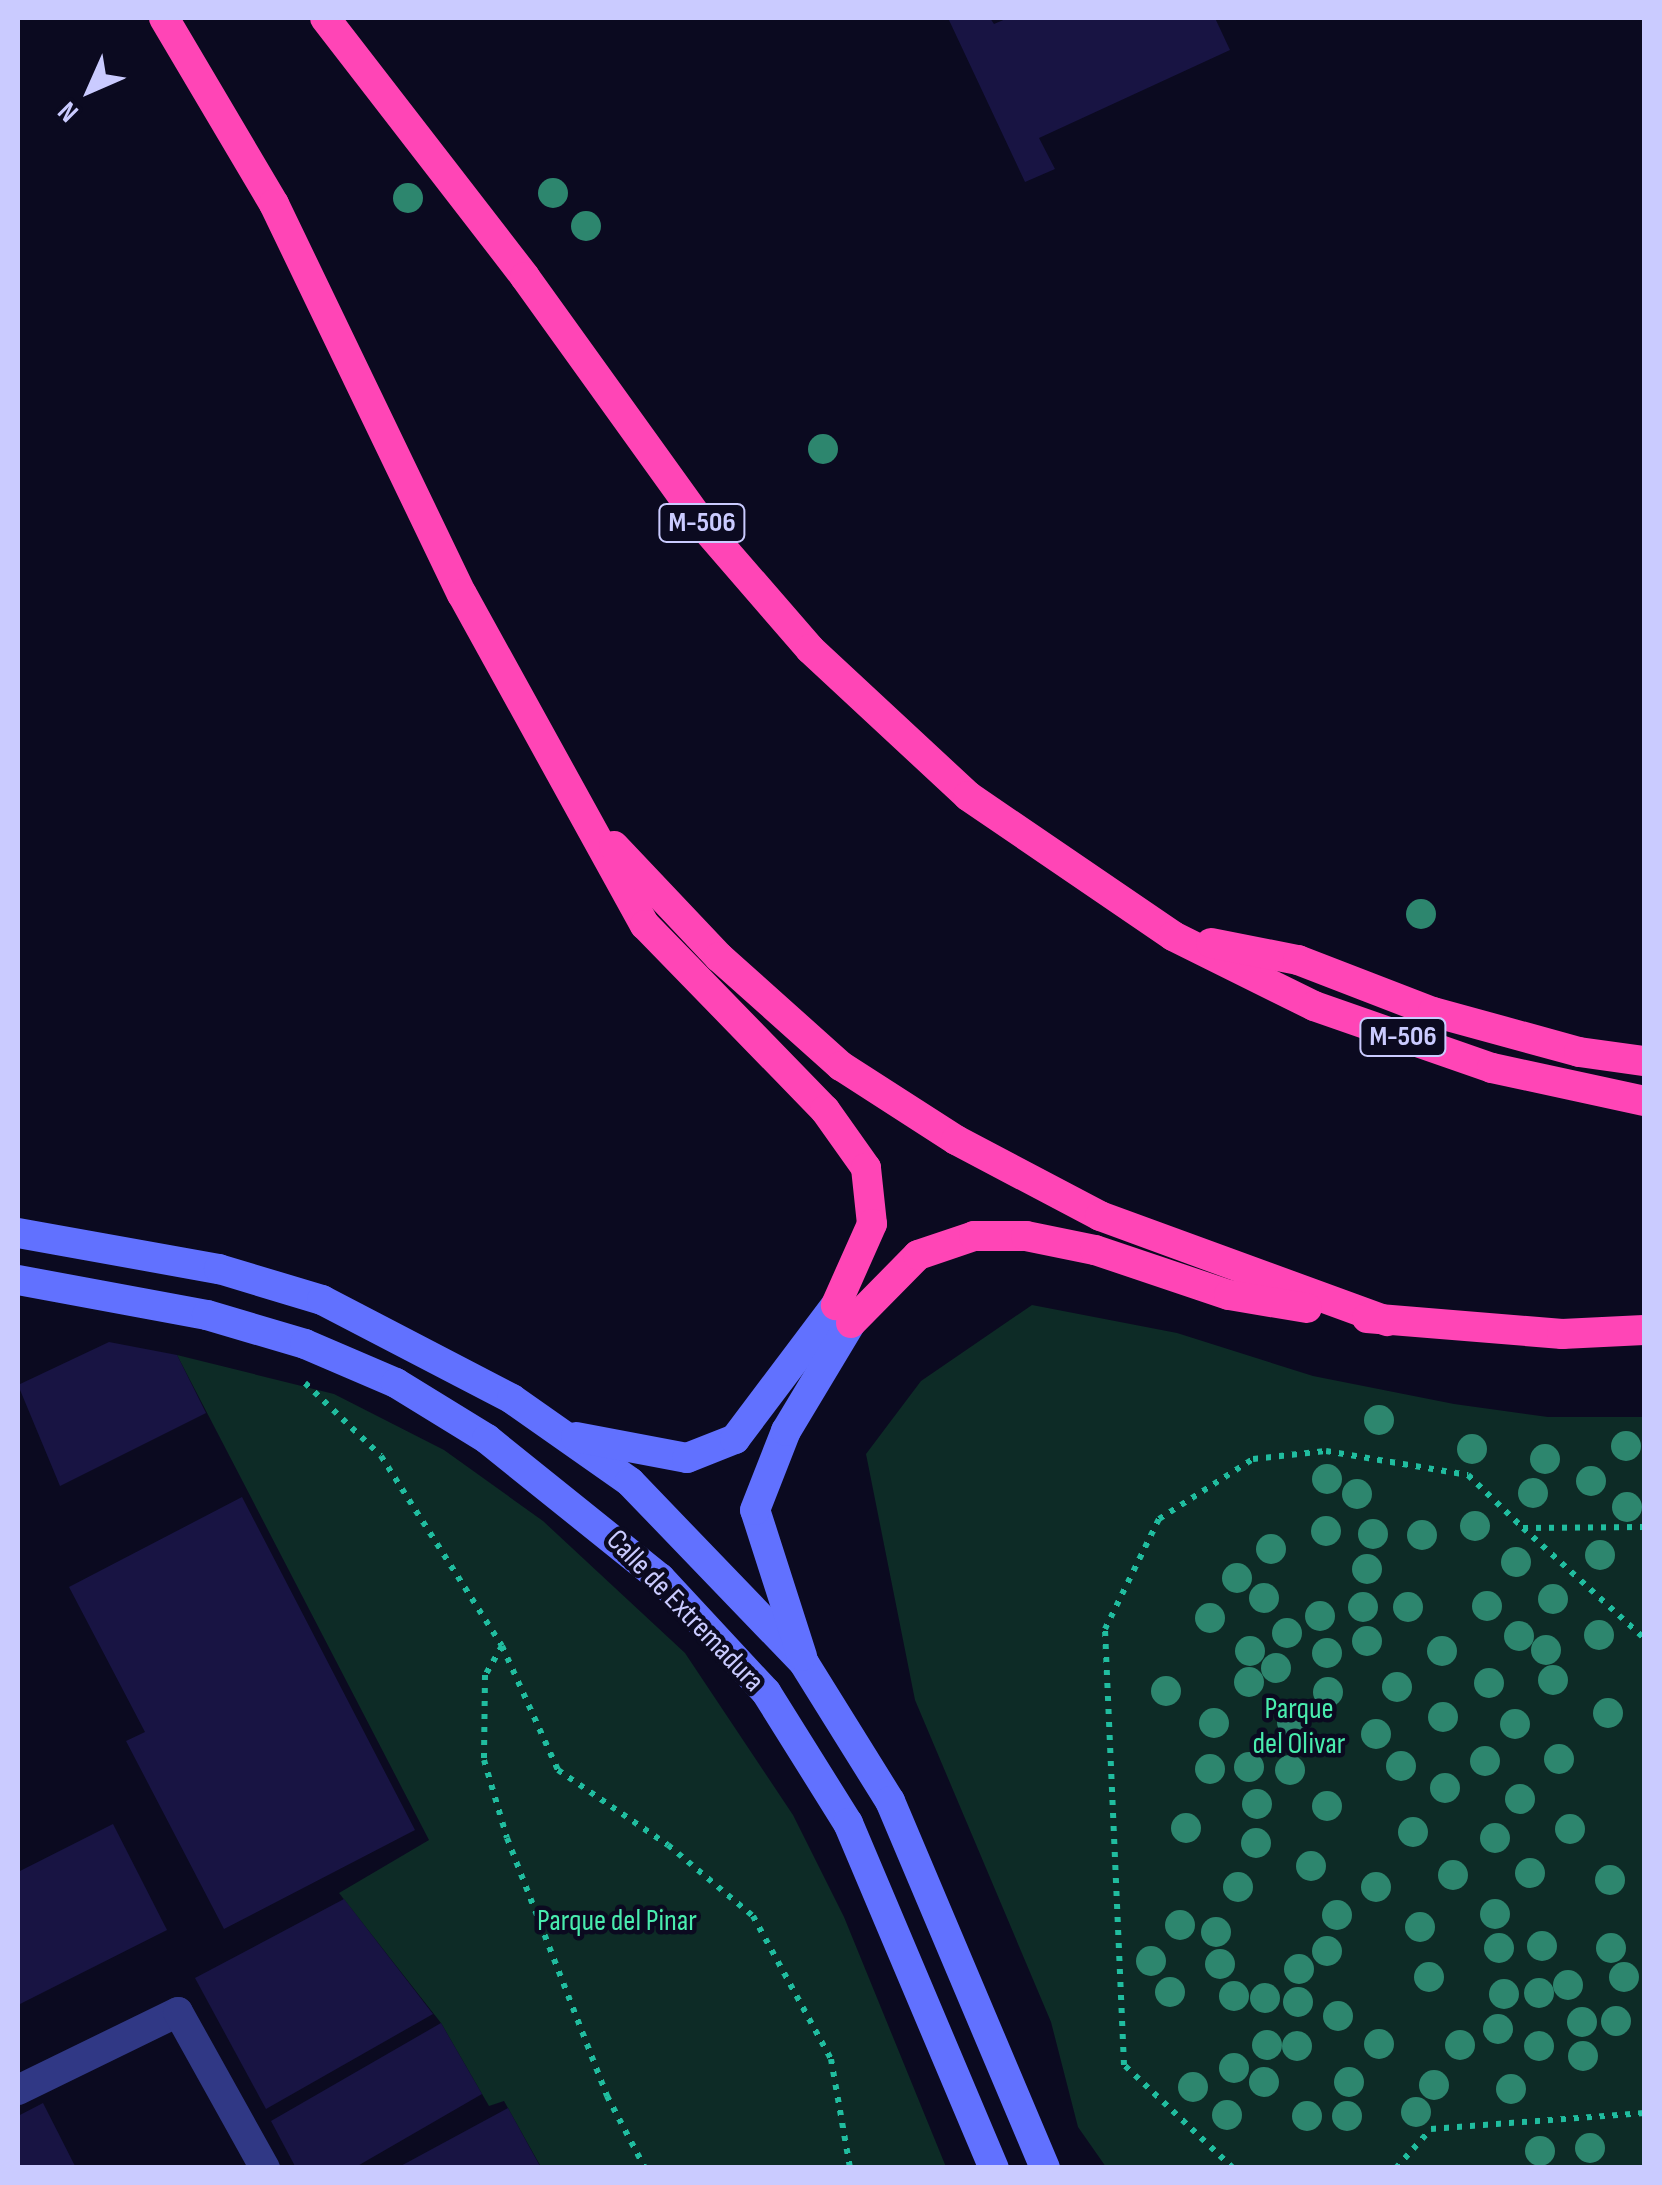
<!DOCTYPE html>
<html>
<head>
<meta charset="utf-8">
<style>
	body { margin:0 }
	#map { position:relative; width:1662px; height:2185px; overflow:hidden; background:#0b0a20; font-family:"Sofia Sans Condensed",sans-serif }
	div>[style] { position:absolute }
	.green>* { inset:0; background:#0d2b26 }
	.building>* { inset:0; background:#181443 }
	.path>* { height:6px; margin-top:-3px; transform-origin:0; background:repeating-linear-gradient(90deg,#20bd9f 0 5px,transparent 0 13px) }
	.street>* { height:30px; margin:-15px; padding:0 15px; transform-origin:15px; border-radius:15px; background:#303885 }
	.secondary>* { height:30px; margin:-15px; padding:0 15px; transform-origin:15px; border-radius:15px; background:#6171ff }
	.highway>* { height:30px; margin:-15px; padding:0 15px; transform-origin:15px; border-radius:15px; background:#ff45b6 }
	.trees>* { width:30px; height:30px; margin:-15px; border-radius:50%; background:#2d866e }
	span { translate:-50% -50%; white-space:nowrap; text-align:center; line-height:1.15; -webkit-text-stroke:9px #0b0a20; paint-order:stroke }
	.shield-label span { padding:2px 8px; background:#0b0a20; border:2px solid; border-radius:8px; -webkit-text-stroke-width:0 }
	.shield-label { font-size:28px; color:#cacbff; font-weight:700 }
	.street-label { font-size:30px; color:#cacbff }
	.park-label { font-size:30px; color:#49ecae }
	.frame { position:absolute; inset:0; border:20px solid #cacbff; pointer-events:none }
	.north { position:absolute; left:40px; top:40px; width:100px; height:100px; -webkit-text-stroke:8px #0b0a20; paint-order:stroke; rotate:225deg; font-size:28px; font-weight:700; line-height:40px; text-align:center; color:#cacbff }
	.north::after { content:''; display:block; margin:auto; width:35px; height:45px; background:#cacbff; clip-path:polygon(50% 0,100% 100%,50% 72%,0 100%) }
</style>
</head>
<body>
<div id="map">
	<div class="green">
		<i style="clip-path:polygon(1032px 1305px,1177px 1333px,1313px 1376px,1454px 1404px,1548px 1417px,1644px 1417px,1644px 2167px,1106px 2167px,1078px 2127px,1051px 2022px,915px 1700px,866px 1454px,921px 1381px)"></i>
		<i style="clip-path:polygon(177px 1355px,334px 1394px,444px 1450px,543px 1521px,685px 1653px,793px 1815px,844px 1917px,946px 2167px,541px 2167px,504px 2101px,489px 2106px,441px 2023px,339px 1893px,429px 1840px)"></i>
	</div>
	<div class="building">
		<i style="clip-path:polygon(948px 18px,990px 18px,994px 24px,1008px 18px,1215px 18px,1230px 50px,1039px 138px,1055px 169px,1025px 182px)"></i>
		<i style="clip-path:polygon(109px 1342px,177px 1355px,206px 1413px,60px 1486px,18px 1385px)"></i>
		<i style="clip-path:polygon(242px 1497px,415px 1830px,224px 1929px,126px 1741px,145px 1732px,69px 1587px)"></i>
		<i style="clip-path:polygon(113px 1824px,167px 1930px,18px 2005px,18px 1872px)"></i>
		<i style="clip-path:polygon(344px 1899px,433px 2014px,266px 2109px,195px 1978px)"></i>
		<i style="clip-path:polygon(441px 2023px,482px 2094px,354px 2168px,296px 2168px,271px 2121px)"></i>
		<i style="clip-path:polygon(43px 2103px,76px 2168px,18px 2168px,18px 2116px)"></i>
		<i style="clip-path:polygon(508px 2108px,541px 2168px,397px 2168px)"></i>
	</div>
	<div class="path">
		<i style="left:305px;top:1383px;width:105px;rotate:43.8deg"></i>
		<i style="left:381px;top:1456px;width:225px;rotate:57.5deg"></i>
		<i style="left:502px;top:1646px;width:34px;rotate:120deg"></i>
		<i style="left:485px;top:1675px;width:85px;rotate:90.7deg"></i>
		<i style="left:484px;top:1760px;width:81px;rotate:73.6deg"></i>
		<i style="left:507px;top:1838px;width:277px;rotate:68.8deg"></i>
		<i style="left:607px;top:2096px;width:81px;rotate:62.2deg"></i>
		<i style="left:1523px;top:1528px;width:164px;rotate:42.3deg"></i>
		<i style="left:502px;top:1646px;width:136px;rotate:65.7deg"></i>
		<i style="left:558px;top:1770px;width:133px;rotate:34.3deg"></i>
		<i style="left:668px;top:1845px;width:111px;rotate:39.9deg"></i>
		<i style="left:753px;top:1916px;width:163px;rotate:61.4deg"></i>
		<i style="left:831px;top:2059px;width:111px;rotate:80.1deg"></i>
		<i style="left:1233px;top:2168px;width:150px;rotate:-136.6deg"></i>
		<i style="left:1124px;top:2065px;width:436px;rotate:-92.5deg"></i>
		<i style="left:1105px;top:1629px;width:123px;rotate:-63.9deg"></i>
		<i style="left:1159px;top:1519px;width:112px;rotate:-32.6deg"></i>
		<i style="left:1253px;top:1459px;width:73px;rotate:-6.3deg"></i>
		<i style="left:1326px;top:1451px;width:144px;rotate:9.6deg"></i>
		<i style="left:1468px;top:1475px;width:76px;rotate:43.9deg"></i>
		<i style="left:1523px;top:1528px;width:121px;rotate:-0.5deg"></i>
		<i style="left:1396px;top:2168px;width:52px;rotate:-48.1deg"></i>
		<i style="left:1431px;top:2129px;width:214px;rotate:-4.3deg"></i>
	</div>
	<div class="street">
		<i style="left:18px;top:2090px;width:178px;rotate:-26deg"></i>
		<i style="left:178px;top:2012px;width:179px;rotate:60.9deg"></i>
	</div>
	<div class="secondary">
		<i style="left:18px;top:1233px;width:204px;rotate:10.2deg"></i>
		<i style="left:219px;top:1269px;width:108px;rotate:16.8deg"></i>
		<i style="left:322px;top:1300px;width:214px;rotate:27.5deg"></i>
		<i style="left:512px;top:1399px;width:144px;rotate:35.1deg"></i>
		<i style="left:630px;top:1482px;width:251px;rotate:46.1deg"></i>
		<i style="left:804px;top:1663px;width:163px;rotate:58.1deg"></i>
		<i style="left:890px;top:1801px;width:398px;rotate:67.1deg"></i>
		<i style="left:18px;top:1280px;width:192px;rotate:10.5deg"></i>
		<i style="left:207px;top:1315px;width:102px;rotate:16.5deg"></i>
		<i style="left:305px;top:1344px;width:99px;rotate:23.2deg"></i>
		<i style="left:396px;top:1383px;width:107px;rotate:31.6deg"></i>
		<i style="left:487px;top:1439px;width:222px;rotate:38.8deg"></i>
		<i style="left:660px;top:1578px;width:156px;rotate:47.1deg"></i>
		<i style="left:766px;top:1692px;width:155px;rotate:58deg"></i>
		<i style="left:848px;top:1823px;width:375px;rotate:67.1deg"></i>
		<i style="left:576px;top:1437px;width:113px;rotate:10.7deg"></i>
		<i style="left:687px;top:1458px;width:52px;rotate:-21.6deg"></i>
		<i style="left:735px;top:1439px;width:168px;rotate:-53deg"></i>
		<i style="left:802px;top:1656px;width:153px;rotate:-107.8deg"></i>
		<i style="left:755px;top:1510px;width:85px;rotate:-68.6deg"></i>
		<i style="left:786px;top:1431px;width:126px;rotate:-59deg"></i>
	</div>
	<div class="highway">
		<i style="left:164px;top:18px;width:216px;rotate:59.4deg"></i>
		<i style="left:274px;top:204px;width:433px;rotate:64.3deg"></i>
		<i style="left:462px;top:594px;width:378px;rotate:61.1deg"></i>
		<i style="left:645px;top:925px;width:258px;rotate:45.8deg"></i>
		<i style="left:825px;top:1110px;width:71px;rotate:54.7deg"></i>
		<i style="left:866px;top:1168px;width:56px;rotate:83.9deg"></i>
		<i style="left:872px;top:1224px;width:89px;rotate:114deg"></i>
		<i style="left:325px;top:18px;width:327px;rotate:52.3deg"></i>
		<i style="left:525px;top:277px;width:312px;rotate:54.3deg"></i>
		<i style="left:707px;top:530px;width:157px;rotate:49.1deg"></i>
		<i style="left:810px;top:649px;width:216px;rotate:42.9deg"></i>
		<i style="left:968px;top:796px;width:248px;rotate:34.3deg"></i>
		<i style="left:1173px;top:936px;width:157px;rotate:26.4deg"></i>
		<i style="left:1314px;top:1006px;width:188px;rotate:19.2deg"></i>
		<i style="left:1492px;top:1068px;width:156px;rotate:12.2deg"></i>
		<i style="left:614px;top:846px;width:153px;rotate:46.6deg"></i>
		<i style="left:719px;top:957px;width:164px;rotate:41.8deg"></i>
		<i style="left:841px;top:1066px;width:137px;rotate:32.8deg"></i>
		<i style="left:956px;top:1140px;width:163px;rotate:27.8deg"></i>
		<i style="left:1100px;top:1216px;width:306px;rotate:20.1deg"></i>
		<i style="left:1211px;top:943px;width:89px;rotate:11.1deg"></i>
		<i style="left:1298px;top:960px;width:145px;rotate:21.1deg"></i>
		<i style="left:1433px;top:1012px;width:151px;rotate:15.3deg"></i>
		<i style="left:1579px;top:1052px;width:66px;rotate:7.9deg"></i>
		<i style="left:1367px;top:1318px;width:196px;rotate:4.7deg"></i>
		<i style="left:1562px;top:1334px;width:82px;rotate:-2.8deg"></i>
		<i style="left:851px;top:1323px;width:95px;rotate:-45.4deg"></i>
		<i style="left:918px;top:1255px;width:59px;rotate:-18.7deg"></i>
		<i style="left:974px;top:1236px;width:52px"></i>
		<i style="left:1026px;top:1236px;width:70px;rotate:11.5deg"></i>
		<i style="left:1095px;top:1250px;width:141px;rotate:18.6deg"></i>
		<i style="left:1229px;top:1295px;width:79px;rotate:9.5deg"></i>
	</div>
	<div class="trees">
		<i style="left:553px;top:193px"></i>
		<i style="left:408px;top:198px"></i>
		<i style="left:586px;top:226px"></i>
		<i style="left:823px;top:449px"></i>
		<i style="left:1421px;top:914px"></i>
		<i style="left:1379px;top:1420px"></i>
		<i style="left:1626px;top:1446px"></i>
		<i style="left:1472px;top:1449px"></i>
		<i style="left:1545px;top:1459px"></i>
		<i style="left:1327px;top:1479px"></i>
		<i style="left:1591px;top:1481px"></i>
		<i style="left:1533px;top:1493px"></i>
		<i style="left:1357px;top:1494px"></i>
		<i style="left:1627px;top:1507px"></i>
		<i style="left:1475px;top:1526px"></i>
		<i style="left:1326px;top:1531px"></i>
		<i style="left:1373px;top:1534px"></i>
		<i style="left:1422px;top:1535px"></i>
		<i style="left:1271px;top:1549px"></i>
		<i style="left:1600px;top:1555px"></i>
		<i style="left:1516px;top:1562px"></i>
		<i style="left:1367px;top:1569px"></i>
		<i style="left:1237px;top:1578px"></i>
		<i style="left:1264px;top:1598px"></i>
		<i style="left:1553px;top:1599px"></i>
		<i style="left:1487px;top:1606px"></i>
		<i style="left:1363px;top:1607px"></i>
		<i style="left:1408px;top:1607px"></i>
		<i style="left:1320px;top:1616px"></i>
		<i style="left:1210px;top:1618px"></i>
		<i style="left:1287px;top:1633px"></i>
		<i style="left:1599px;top:1635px"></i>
		<i style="left:1519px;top:1636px"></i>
		<i style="left:1367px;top:1641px"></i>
		<i style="left:1546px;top:1650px"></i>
		<i style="left:1250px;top:1651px"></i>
		<i style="left:1442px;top:1651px"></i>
		<i style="left:1327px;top:1653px"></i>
		<i style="left:1276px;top:1668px"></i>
		<i style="left:1553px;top:1680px"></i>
		<i style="left:1249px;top:1682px"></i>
		<i style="left:1489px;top:1683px"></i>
		<i style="left:1397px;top:1687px"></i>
		<i style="left:1166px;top:1691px"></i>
		<i style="left:1328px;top:1692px"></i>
		<i style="left:1608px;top:1713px"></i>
		<i style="left:1443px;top:1717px"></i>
		<i style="left:1292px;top:1722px"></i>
		<i style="left:1214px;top:1723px"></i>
		<i style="left:1515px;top:1724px"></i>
		<i style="left:1376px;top:1734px"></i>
		<i style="left:1559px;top:1759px"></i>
		<i style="left:1485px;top:1761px"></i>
		<i style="left:1401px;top:1766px"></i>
		<i style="left:1249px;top:1767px"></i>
		<i style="left:1210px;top:1769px"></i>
		<i style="left:1290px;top:1770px"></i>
		<i style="left:1445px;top:1788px"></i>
		<i style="left:1520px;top:1799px"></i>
		<i style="left:1257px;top:1804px"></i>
		<i style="left:1327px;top:1806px"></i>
		<i style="left:1186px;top:1828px"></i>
		<i style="left:1570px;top:1829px"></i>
		<i style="left:1413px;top:1832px"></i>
		<i style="left:1495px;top:1838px"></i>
		<i style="left:1256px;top:1843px"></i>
		<i style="left:1311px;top:1866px"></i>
		<i style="left:1530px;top:1873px"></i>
		<i style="left:1453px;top:1875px"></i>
		<i style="left:1610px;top:1880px"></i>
		<i style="left:1238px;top:1887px"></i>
		<i style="left:1376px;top:1887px"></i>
		<i style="left:1495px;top:1914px"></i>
		<i style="left:1337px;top:1915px"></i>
		<i style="left:1180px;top:1925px"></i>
		<i style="left:1420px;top:1927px"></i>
		<i style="left:1216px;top:1932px"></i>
		<i style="left:1542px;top:1946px"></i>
		<i style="left:1499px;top:1948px"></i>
		<i style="left:1611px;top:1948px"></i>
		<i style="left:1327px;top:1951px"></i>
		<i style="left:1151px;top:1961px"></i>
		<i style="left:1220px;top:1964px"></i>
		<i style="left:1299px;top:1969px"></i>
		<i style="left:1429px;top:1977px"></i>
		<i style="left:1624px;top:1977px"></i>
		<i style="left:1568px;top:1985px"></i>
		<i style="left:1170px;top:1992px"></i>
		<i style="left:1539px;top:1993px"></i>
		<i style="left:1504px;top:1994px"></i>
		<i style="left:1234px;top:1996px"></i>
		<i style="left:1265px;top:1998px"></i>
		<i style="left:1298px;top:2002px"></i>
		<i style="left:1338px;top:2016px"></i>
		<i style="left:1616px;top:2021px"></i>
		<i style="left:1582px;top:2022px"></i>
		<i style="left:1498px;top:2029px"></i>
		<i style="left:1379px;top:2044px"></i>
		<i style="left:1267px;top:2045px"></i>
		<i style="left:1460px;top:2045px"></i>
		<i style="left:1297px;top:2046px"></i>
		<i style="left:1539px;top:2046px"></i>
		<i style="left:1583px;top:2056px"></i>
		<i style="left:1234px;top:2068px"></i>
		<i style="left:1264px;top:2082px"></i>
		<i style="left:1349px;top:2082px"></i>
		<i style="left:1434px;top:2085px"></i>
		<i style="left:1193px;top:2087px"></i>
		<i style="left:1511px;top:2089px"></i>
		<i style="left:1416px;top:2112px"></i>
		<i style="left:1227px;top:2115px"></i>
		<i style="left:1307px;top:2116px"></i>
		<i style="left:1347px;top:2116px"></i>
		<i style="left:1590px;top:2148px"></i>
		<i style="left:1540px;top:2151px"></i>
	</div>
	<div class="shield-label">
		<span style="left:702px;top:523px">M-506</span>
		<span style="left:1403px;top:1037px">M-506</span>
	</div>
	<div class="street-label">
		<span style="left:685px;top:1611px;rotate:46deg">Calle de Extremadura</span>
	</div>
	<div class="park-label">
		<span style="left:1299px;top:1726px">Parque<br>del Olivar</span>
		<span style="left:617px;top:1921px">Parque del Pinar</span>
	</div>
	<div class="frame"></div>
	<div class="north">N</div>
</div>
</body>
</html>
